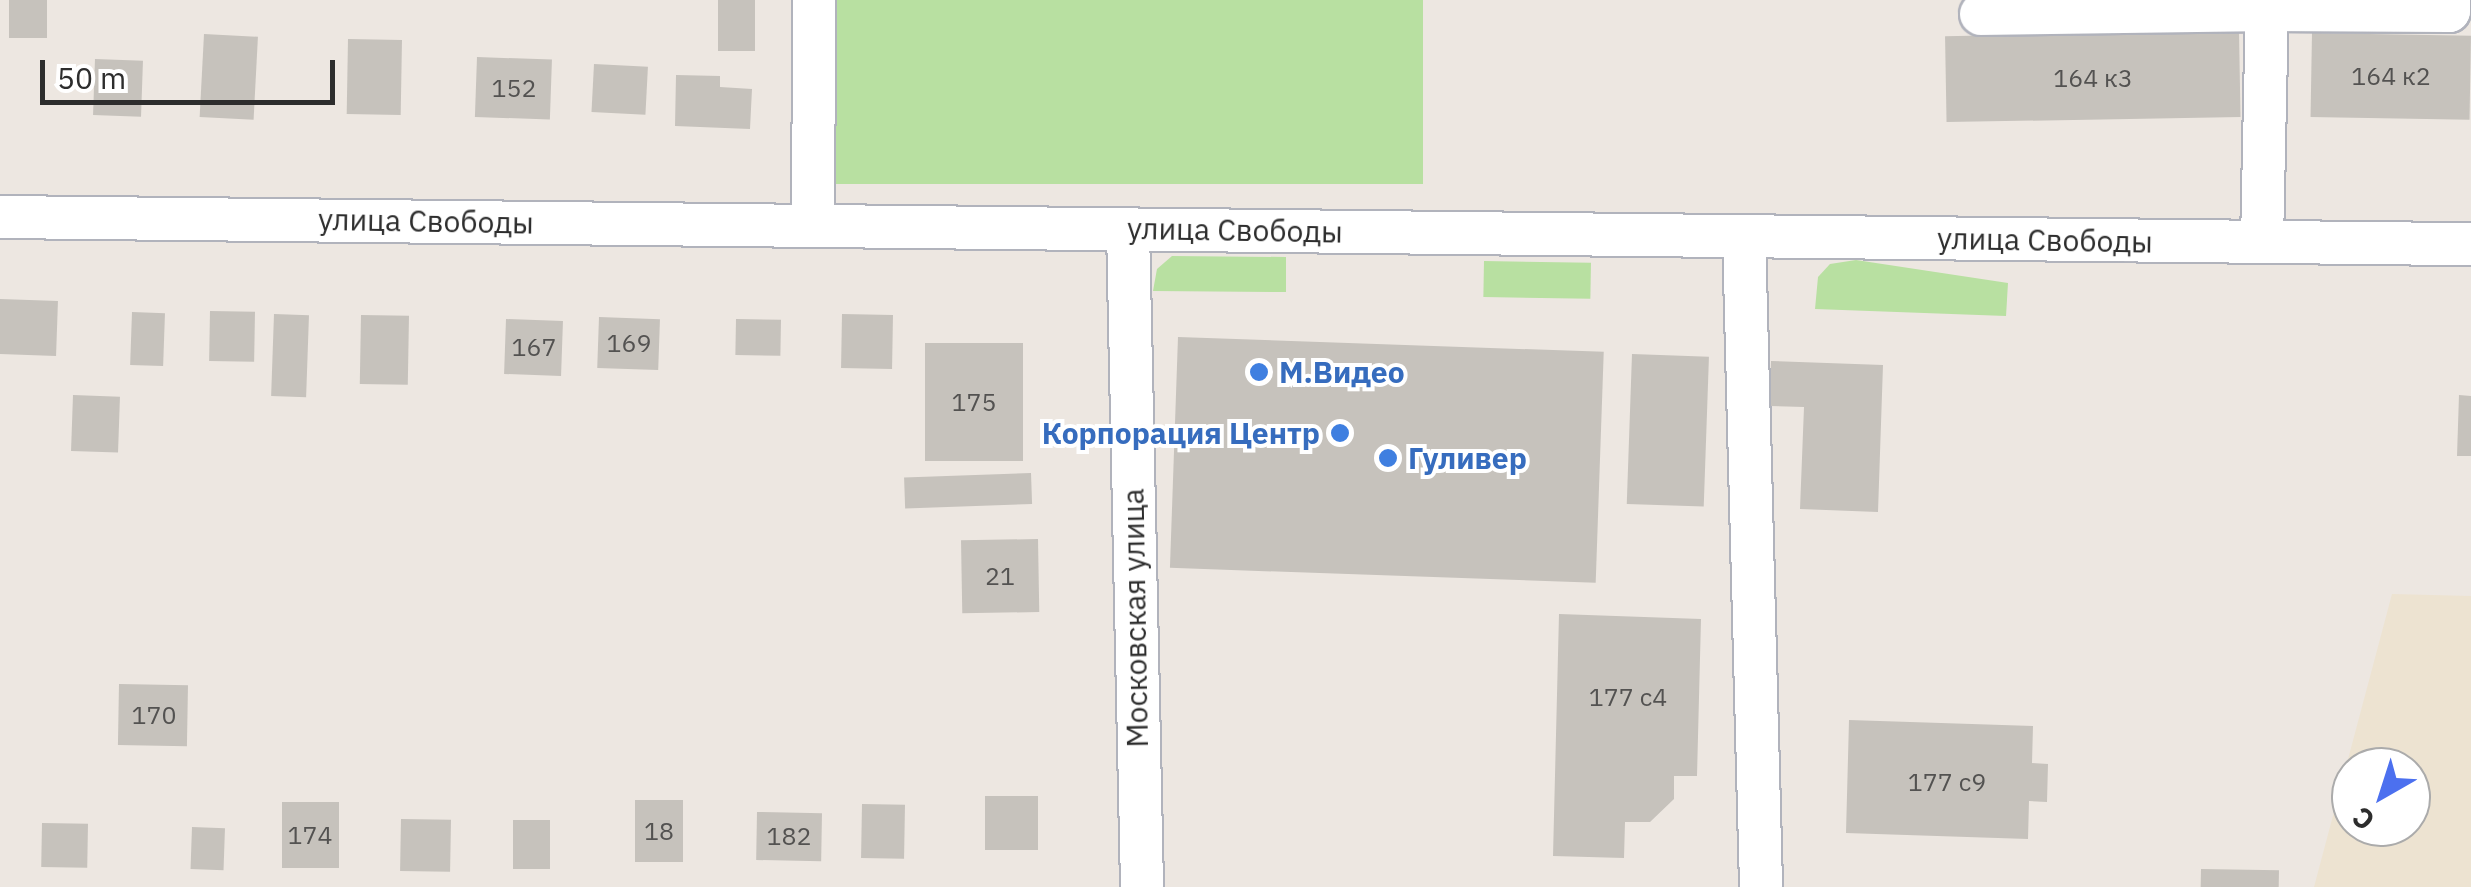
<!DOCTYPE html>
<html>
<head>
<meta charset="utf-8">
<style>
	body { margin:0 }
	#map { position:relative; width:2471px; height:887px; overflow:hidden; background:#ede7e1; font-family:"IBM Plex Sans",sans-serif }
	div>[style] { position:absolute }
	.education>* { inset:0; background:#ede3d1 }
	.green>* { inset:0; background:#b8e0a1; transform-origin:0 0 }
	.building>* { inset:0; background:#c6c2bc; transform-origin:0 0 }
	.roads { filter:drop-shadow(2px 0 #b1b3bc) drop-shadow(-2px 0 #b1b3bc) drop-shadow(0 2px #b1b3bc) drop-shadow(0 -2px #b1b3bc) }
	.minor>* { height:42px; margin:-21px; padding:0 21px; transform-origin:21px; border-radius:21px; background:#fff }
	.dots>* { width:28px; height:28px; translate:-50% -50%; box-sizing:border-box; border:5px solid #fff; border-radius:50% }
	span { translate:-50% -50%; white-space:nowrap; text-align:center; line-height:1.15; -webkit-text-stroke:8px #fff; paint-order:stroke }
	.number-label { font-size:25px; color:#535251 }
	.number-label span { -webkit-text-stroke-width:0 }
	.street-label { font-size:30px; color:#2d2d2d }
	.shop-label { font-size:30px; color:#366cbe; font-weight:700 }
	.left { translate:0 -50%; text-align:left }
	.right { translate:-100% -50%; text-align:right }
	.north { position:absolute; left:2331px; top:747px; width:100px; height:100px; box-sizing:border-box; background:#fff; border:2px solid #ababab; border-radius:50%; rotate:219deg; font-size:28px; font-weight:700; line-height:40px; text-align:center; color:#2d2d2d }
	.north::after { content:''; display:block; margin:auto; width:35px; height:45px; background:#4c70ef; clip-path:polygon(50% 0,100% 100%,50% 72%,0 100%) }
	.scale { position:absolute; left:40px; top:60px; width:295px; height:45px; box-sizing:border-box; border:5px solid #2d2d2d; border-top:0; padding-left:12px; font-size:30px; line-height:35px; white-space:nowrap; color:#2d2d2d; -webkit-text-stroke:8px #fff; paint-order:stroke }
</style>
</head>
<body>
<div id="map">
	<div class="education">
		<i style="clip-path:polygon(evenodd,2392px 594px,2471px 596px,2471px 887px,2314px 887px,2392px 594px,2411px 767px,2411px 827px,2351px 827px,2351px 767px,2411px 767px)"></i>
	</div>
	<div class="green">
		<i style="left:832px;top:0;width:591px;height:184px"></i>
		<i style="clip-path:polygon(1172px 256px,1286px 257px,1286px 292px,1153px 291px,1157px 269px)"></i>
		<i style="clip-path:polygon(1856px 260px,2008px 283px,2006px 316px,1815px 309px,1818px 277px,1830px 264px)"></i>
		<i style="left:1484px;top:261px;width:107px;height:36px;rotate:1deg"></i>
	</div>
	<div class="building">
		<i style="left:9px;top:0;width:38px;height:38px"></i>
		<i style="left:718px;top:0;width:37px;height:51px"></i>
		<i style="left:2239px;top:31px;width:86px;height:294px;rotate:89deg"></i>
		<i style="left:2312px;top:33px;width:159px;height:84px;rotate:1deg"></i>
		<i style="left:204px;top:34px;width:54px;height:83px;rotate:3deg"></i>
		<i style="left:348px;top:39px;width:54px;height:75px;rotate:1deg"></i>
		<i style="left:477px;top:57px;width:75px;height:60px;rotate:2deg"></i>
		<i style="left:95px;top:59px;width:48px;height:56px;rotate:2deg"></i>
		<i style="left:594px;top:64px;width:54px;height:48px;rotate:3deg"></i>
		<i style="clip-path:polygon(676px 75px,720px 76px,720px 87px,752px 89px,750px 129px,675px 126px)"></i>
		<i style="left:0;top:299px;width:58px;height:55px;rotate:2deg"></i>
		<i style="left:210px;top:311px;width:45px;height:50px;rotate:1deg"></i>
		<i style="left:132px;top:312px;width:33px;height:53px;rotate:2deg"></i>
		<i style="left:274px;top:314px;width:35px;height:82px;rotate:2deg"></i>
		<i style="left:842px;top:314px;width:51px;height:54px;rotate:1deg"></i>
		<i style="left:361px;top:315px;width:48px;height:69px;rotate:1deg"></i>
		<i style="left:599px;top:317px;width:61px;height:51px;rotate:2deg"></i>
		<i style="left:506px;top:319px;width:57px;height:55px;rotate:2deg"></i>
		<i style="left:736px;top:319px;width:45px;height:36px;rotate:1deg"></i>
		<i style="left:1178px;top:337px;width:426px;height:231px;rotate:2deg"></i>
		<i style="left:925px;top:343px;width:98px;height:118px"></i>
		<i style="left:1632px;top:354px;width:77px;height:150px;rotate:2deg"></i>
		<i style="clip-path:polygon(1771px 361px,1883px 365px,1878px 512px,1800px 509px,1804px 407px,1770px 406px)"></i>
		<i style="left:73px;top:395px;width:47px;height:56px;rotate:2deg"></i>
		<i style="clip-path:polygon(2459px 395px,2471px 396px,2471px 456px,2457px 456px)"></i>
		<i style="left:1031px;top:473px;width:31px;height:127px;rotate:88deg"></i>
		<i style="left:1038px;top:539px;width:73px;height:77px;rotate:89deg"></i>
		<i style="clip-path:polygon(1559px 614px,1701px 619px,1697px 776px,1674px 776px,1674px 799px,1650px 822px,1625px 822px,1624px 858px,1553px 856px)"></i>
		<i style="left:119px;top:684px;width:69px;height:61px;rotate:1deg"></i>
		<i style="clip-path:polygon(1849px 720px,2033px 726px,2032px 763px,2048px 764px,2047px 802px,2029px 801px,2028px 839px,1846px 833px)"></i>
		<i style="left:985px;top:796px;width:53px;height:54px"></i>
		<i style="left:635px;top:800px;width:48px;height:62px"></i>
		<i style="left:282px;top:802px;width:57px;height:66px"></i>
		<i style="left:862px;top:804px;width:43px;height:54px;rotate:1deg"></i>
		<i style="left:757px;top:812px;width:65px;height:48px;rotate:1deg"></i>
		<i style="left:401px;top:819px;width:50px;height:52px;rotate:1deg"></i>
		<i style="left:513px;top:820px;width:37px;height:49px"></i>
		<i style="left:42px;top:823px;width:46px;height:44px;rotate:1deg"></i>
		<i style="left:192px;top:827px;width:33px;height:42px;rotate:2deg"></i>
		<i style="left:2201px;top:869px;width:78px;height:18px;rotate:1deg"></i>
	</div>
	<div class="roads">
		<div class="minor">
			<i style="left:1981px;top:14px;width:286px;rotate:-0.8deg"></i>
			<i style="left:0;top:217px;width:2471px;rotate:0.63deg"></i>
			<i style="left:813px;top:224px;width:224px;rotate:-89.7deg"></i>
			<i style="left:1128px;top:229px;width:658px;rotate:88.78deg"></i>
			<i style="left:1744px;top:236px;width:651px;rotate:88.5deg"></i>
			<i style="left:2262px;top:242px;width:232px;rotate:-88.8deg"></i>
			<i style="left:2267px;top:10px;width:182px;rotate:0.3deg"></i>
			<i style="left:2449px;top:11px;width:11px;rotate:-90deg"></i>
		</div>
	</div>
	<div class="dots">
		<i style="left:1259px;top:372px;background:#3f7fe0"></i>
		<i style="left:1340px;top:433px;background:#3f7fe0"></i>
		<i style="left:1388px;top:458px;background:#3f7fe0"></i>
	</div>
	<div class="number-label">
		<span style="left:2391px;top:76px">164 к2</span>
		<span style="left:2093px;top:78px">164 к3</span>
		<span style="left:514px;top:88px">152</span>
		<span style="left:629px;top:343px">169</span>
		<span style="left:534px;top:347px">167</span>
		<span style="left:974px;top:402px">175</span>
		<span style="left:1000px;top:576px">21</span>
		<span style="left:1628px;top:697px">177 с4</span>
		<span style="left:154px;top:715px">170</span>
		<span style="left:1947px;top:782px">177 с9</span>
		<span style="left:659px;top:831px">18</span>
		<span style="left:310px;top:835px">174</span>
		<span style="left:789px;top:836px">182</span>
	</div>
	<div class="street-label">
		<span style="left:426px;top:221px;rotate:1deg">улица Свободы</span>
		<span style="left:1235px;top:230px;rotate:1deg">улица Свободы</span>
		<span style="left:2045px;top:240px;rotate:1deg">улица Свободы</span>
		<span style="left:1135px;top:618px;rotate:-91deg">Московская улица</span>
	</div>
	<div class="shop-label">
		<span class="left" style="left:1279px;top:372px">М.Видео</span>
		<span class="right" style="left:1320px;top:433px">Корпорация Центр</span>
		<span class="left" style="left:1408px;top:458px">Гуливер</span>
	</div>
	<div class="north">С</div>
	<div class="scale">50 m</div>
</div>
</body>
</html>
